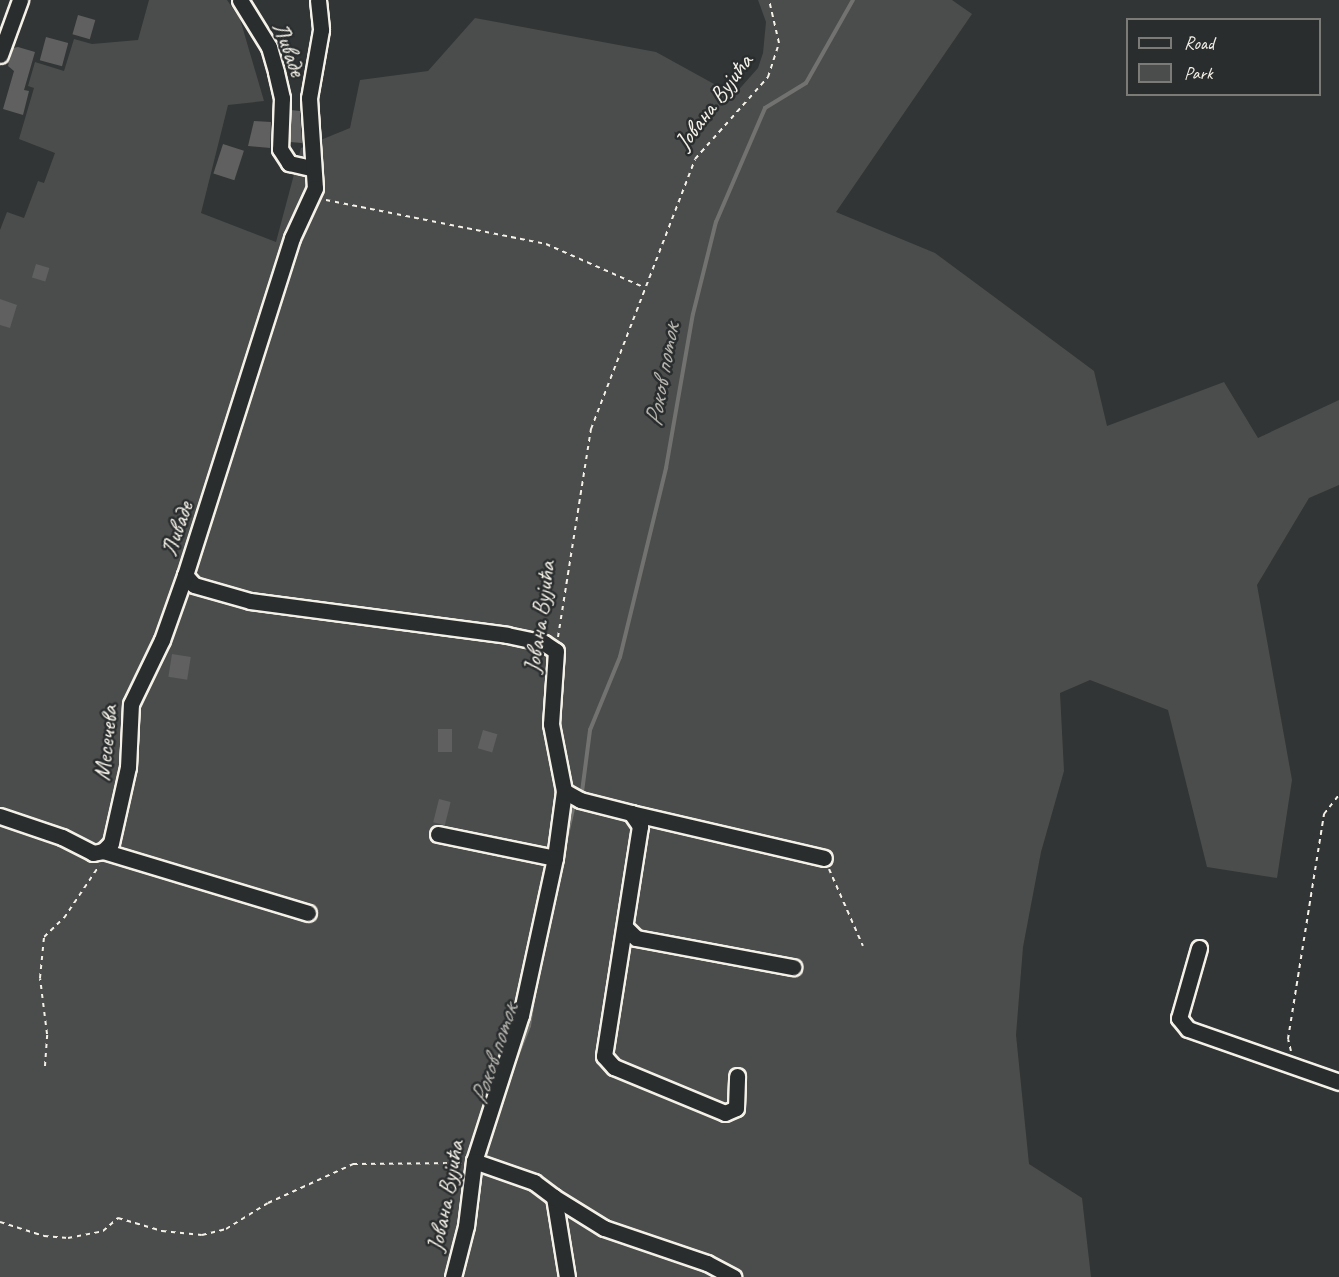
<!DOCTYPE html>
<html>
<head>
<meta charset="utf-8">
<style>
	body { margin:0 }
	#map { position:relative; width:1339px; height:1277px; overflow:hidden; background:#323535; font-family:Caveat,sans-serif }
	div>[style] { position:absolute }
	.green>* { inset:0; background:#4b4d4c }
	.stream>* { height:4px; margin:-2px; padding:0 2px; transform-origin:2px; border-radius:2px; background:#727370 }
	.building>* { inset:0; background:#5f605f; transform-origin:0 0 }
	.path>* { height:2px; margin-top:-1px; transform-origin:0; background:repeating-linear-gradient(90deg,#f4f1e8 0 4.5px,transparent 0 9px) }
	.roads { filter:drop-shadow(2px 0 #f4f1e8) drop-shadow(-2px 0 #f4f1e8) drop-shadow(0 2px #f4f1e8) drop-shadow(0 -2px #f4f1e8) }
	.minor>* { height:15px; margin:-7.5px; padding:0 7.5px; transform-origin:7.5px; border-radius:7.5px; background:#2a2d2e }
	span { translate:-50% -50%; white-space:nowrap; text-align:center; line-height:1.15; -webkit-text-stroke:5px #2a2d2e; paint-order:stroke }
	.street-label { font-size:24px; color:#f4f1e8 }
	.water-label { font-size:26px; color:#b3b2ac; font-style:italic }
	.legend { position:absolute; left:1126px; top:18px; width:195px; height:78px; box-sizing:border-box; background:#2a2d2e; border:2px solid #7b7b78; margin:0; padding:8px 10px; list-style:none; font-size:18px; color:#f4f1e8 }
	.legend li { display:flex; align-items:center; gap:12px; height:30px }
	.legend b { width:30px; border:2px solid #7b7b78 }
</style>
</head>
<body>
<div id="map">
	<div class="green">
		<i style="clip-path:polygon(149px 0,227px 0,240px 19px,264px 101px,228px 105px,201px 213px,276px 242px,301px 148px,350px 128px,360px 80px,428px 71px,475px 18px,656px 52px,734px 95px,758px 68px,763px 53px,766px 22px,758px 0,952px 0,972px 14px,836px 212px,935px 253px,1094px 371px,1107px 426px,1224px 382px,1258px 438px,1339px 400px,1339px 485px,1309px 498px,1257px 585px,1292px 780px,1277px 878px,1207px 867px,1168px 710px,1090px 680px,1060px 693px,1064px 771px,1041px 852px,1023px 947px,1016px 1035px,1029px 1164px,1082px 1198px,1091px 1277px,0 1277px,0 230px,7px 212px,24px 218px,38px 181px,44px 183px,55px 153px,19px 139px,34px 88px,28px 86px,35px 62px,64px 71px,74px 39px,92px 44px,138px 40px)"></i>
	</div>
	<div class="stream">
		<i style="left:582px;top:792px;width:63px;rotate:-82.6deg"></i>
		<i style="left:590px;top:730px;width:79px;rotate:-67.7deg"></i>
		<i style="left:620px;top:657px;width:195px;rotate:-76.3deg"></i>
		<i style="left:666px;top:468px;width:156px;rotate:-80.1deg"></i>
		<i style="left:693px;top:314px;width:95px;rotate:-76deg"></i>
		<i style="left:716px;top:222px;width:124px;rotate:-66.7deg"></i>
		<i style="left:765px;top:108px;width:48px;rotate:-31.4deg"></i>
		<i style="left:806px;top:83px;width:95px;rotate:-60.5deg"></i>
		<i style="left:563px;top:852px;width:44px;rotate:-76.9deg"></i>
		<i style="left:509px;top:1076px;width:54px;rotate:-68.2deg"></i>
		<i style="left:529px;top:1026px;width:47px;rotate:-81.3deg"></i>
		<i style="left:484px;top:1159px;width:19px;rotate:-78deg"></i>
	</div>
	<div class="building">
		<i style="left:78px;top:15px;width:18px;height:20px;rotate:16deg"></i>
		<i style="left:46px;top:37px;width:23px;height:24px;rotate:15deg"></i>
		<i style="clip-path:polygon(18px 47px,35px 52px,24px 90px,29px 91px,23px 115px,3px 109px,14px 71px,8px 66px,13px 48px)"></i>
		<i style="clip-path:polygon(291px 110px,300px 111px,302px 143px,290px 142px)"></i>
		<i style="clip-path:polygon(254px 121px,271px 122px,270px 148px,248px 146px)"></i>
		<i style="left:223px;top:144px;width:22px;height:31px;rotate:18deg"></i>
		<i style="left:36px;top:264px;width:14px;height:14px;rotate:17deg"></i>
		<i style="clip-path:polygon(0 299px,17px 305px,10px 328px,0 325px)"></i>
		<i style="left:172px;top:654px;width:19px;height:23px;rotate:9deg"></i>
		<i style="left:438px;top:729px;width:14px;height:23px"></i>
		<i style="left:483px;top:730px;width:15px;height:19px;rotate:16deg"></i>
		<i style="left:439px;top:799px;width:12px;height:24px;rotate:14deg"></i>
	</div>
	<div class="path">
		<i style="left:326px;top:200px;width:224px;rotate:11.3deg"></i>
		<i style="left:546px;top:244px;width:106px;rotate:23.9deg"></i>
		<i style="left:558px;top:637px;width:211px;rotate:-81deg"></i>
		<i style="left:591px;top:429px;width:289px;rotate:-68.9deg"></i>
		<i style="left:695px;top:159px;width:110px;rotate:-48.3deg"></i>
		<i style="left:768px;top:77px;width:36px;rotate:-72deg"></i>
		<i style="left:779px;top:43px;width:44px;rotate:-103.1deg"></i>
		<i style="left:829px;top:869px;width:84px;rotate:66.2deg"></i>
		<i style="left:1291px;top:1051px;width:12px;rotate:-104deg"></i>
		<i style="left:1288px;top:1039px;width:228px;rotate:-80.9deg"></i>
		<i style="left:1324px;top:814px;width:24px;rotate:-52deg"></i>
		<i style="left:45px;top:1066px;width:32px;rotate:-86deg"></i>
		<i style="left:47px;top:1034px;width:56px;rotate:-97.1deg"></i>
		<i style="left:40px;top:978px;width:41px;rotate:-84.4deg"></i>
		<i style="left:44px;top:937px;width:28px;rotate:-44deg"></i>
		<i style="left:64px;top:918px;width:63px;rotate:-56.1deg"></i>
		<i style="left:0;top:1222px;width:46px;rotate:17.7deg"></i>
		<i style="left:44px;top:1236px;width:24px;rotate:5deg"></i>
		<i style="left:68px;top:1238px;width:36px;rotate:-11deg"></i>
		<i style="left:103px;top:1231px;width:20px;rotate:-41deg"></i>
		<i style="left:118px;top:1218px;width:46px;rotate:16.5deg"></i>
		<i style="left:162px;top:1231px;width:40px;rotate:5.7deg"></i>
		<i style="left:202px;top:1235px;width:25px;rotate:-14deg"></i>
		<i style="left:226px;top:1229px;width:49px;rotate:-31.8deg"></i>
		<i style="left:268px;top:1203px;width:94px;rotate:-24.6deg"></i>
		<i style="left:353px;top:1164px;width:109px;rotate:-0.5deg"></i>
	</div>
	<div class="roads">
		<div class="minor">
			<i style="left:240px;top:0;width:55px;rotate:58.3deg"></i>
			<i style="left:269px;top:47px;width:26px;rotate:74deg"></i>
			<i style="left:276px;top:72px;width:27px;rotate:77deg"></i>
			<i style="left:282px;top:98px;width:51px;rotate:92.2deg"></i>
			<i style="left:280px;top:149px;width:17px;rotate:57deg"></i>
			<i style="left:289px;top:163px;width:23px;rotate:13deg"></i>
			<i style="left:318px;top:0;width:30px;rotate:84deg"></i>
			<i style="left:321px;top:30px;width:69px;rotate:100deg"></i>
			<i style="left:309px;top:98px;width:90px;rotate:86.2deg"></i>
			<i style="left:315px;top:188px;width:55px;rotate:114.7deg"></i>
			<i style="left:292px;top:238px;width:354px;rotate:107.6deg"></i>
			<i style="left:185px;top:575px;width:13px;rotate:48deg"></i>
			<i style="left:194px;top:585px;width:58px;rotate:15.9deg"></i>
			<i style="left:250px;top:601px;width:259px;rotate:7.5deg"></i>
			<i style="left:507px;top:635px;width:38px;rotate:12deg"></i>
			<i style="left:544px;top:643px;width:14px;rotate:34deg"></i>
			<i style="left:556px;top:651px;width:73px;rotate:93.9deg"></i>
			<i style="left:551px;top:724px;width:68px;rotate:79deg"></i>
			<i style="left:564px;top:791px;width:68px;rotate:97.7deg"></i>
			<i style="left:555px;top:858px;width:161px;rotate:102.2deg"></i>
			<i style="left:521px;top:1015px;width:153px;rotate:107.8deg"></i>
			<i style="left:474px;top:1161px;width:65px;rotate:97deg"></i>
			<i style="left:466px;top:1226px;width:53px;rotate:104.3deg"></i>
			<i style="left:0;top:55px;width:59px;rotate:-70deg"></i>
			<i style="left:564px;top:791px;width:18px;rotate:29deg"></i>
			<i style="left:580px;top:800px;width:53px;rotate:14.3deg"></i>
			<i style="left:631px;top:813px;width:16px;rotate:55deg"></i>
			<i style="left:640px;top:826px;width:233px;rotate:98.9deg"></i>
			<i style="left:604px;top:1056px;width:15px;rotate:48deg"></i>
			<i style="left:614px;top:1067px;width:120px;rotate:22.5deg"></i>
			<i style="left:725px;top:1113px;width:12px;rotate:-24deg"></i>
			<i style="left:736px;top:1108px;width:32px;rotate:-88deg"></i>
			<i style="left:631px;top:813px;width:198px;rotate:13.1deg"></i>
			<i style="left:0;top:816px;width:65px;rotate:18.7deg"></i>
			<i style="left:62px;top:837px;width:35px;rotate:27deg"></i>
			<i style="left:93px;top:853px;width:10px;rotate:-11deg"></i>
			<i style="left:103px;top:851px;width:11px;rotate:-45deg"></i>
			<i style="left:111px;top:843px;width:78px;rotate:-77.4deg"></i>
			<i style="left:128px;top:767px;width:63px;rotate:-87.3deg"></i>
			<i style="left:131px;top:704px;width:71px;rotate:-64.2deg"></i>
			<i style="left:162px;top:640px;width:69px;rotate:-70.5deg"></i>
			<i style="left:438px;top:834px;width:119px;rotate:11.6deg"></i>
			<i style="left:103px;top:851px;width:214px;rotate:16.8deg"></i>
			<i style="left:626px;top:928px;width:14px;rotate:45deg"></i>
			<i style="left:636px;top:938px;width:160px;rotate:10.5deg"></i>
			<i style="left:1199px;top:948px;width:73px;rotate:105.9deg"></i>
			<i style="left:1179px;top:1018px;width:14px;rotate:51deg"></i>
			<i style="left:1188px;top:1029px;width:160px;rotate:19.3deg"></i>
			<i style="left:474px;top:1161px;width:64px;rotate:19.3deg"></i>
			<i style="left:534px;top:1182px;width:25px;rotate:37deg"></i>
			<i style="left:554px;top:1197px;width:81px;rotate:80.8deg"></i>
			<i style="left:554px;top:1197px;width:59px;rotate:31.8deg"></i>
			<i style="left:604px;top:1228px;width:109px;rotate:18.8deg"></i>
			<i style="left:707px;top:1263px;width:30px;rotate:28deg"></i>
		</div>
	</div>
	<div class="street-label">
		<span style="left:289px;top:49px;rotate:70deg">Ливаде</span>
		<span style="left:714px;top:102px;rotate:-53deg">Јована Вујића</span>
		<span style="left:177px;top:529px;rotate:-71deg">Ливаде</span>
		<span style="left:540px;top:617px;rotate:-82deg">Јована Вујића</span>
		<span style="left:106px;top:743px;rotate:-84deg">Месечева</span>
		<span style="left:446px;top:1196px;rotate:-79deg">Јована Вујића</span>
	</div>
	<div class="water-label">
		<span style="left:662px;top:375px;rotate:-80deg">Роков поток</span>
		<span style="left:494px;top:1054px;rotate:-72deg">Роков поток</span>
	</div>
	<ul class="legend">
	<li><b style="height:8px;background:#2a2d2e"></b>Road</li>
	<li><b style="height:16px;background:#4b4d4c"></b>Park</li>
	</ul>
</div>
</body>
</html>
